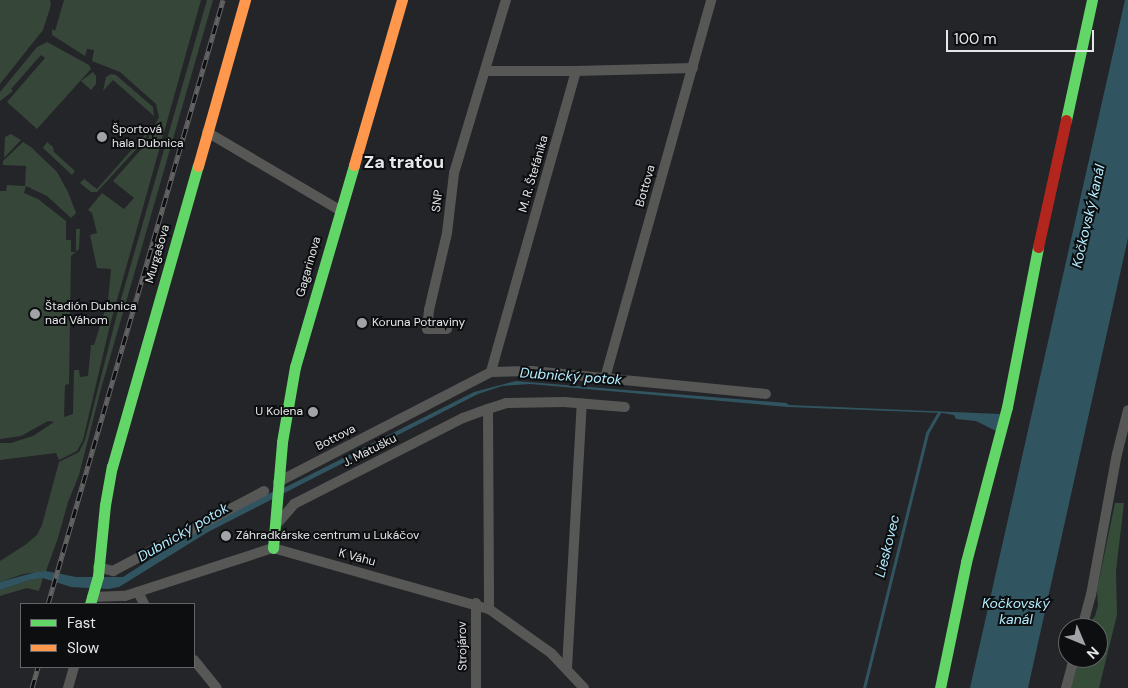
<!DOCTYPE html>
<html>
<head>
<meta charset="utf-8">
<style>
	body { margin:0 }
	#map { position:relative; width:1128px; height:688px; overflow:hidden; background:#242528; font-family:"DM Sans",sans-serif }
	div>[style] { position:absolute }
	.green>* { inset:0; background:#364638 }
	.forest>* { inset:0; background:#344c38 }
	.water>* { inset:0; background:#315560 }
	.stream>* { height:3px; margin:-1.5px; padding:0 1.5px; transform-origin:1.5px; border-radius:1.5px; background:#315560 }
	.street>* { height:10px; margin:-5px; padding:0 5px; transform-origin:5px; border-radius:5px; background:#575756 }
	.fast>* { height:11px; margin:-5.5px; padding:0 5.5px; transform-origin:5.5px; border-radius:5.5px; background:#63d668 }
	.slow>* { height:11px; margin:-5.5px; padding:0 5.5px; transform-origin:5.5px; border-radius:5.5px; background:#ff974d }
	.jam>* { height:11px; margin:-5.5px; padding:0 5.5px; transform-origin:5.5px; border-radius:5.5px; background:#b3261e }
	.rail>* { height:5px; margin-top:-2.5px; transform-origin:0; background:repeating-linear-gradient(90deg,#0d0e10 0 9px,#646364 0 18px); box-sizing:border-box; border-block:1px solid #646364 }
	.dots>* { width:14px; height:14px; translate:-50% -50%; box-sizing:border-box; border:2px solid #0d0e10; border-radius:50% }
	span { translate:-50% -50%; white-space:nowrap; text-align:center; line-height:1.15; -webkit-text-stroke:4px #0d0e10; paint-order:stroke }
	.poi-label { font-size:12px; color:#e6e7ea }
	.left { translate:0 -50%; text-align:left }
	.right { translate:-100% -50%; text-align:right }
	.street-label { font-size:12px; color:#e6e7ea }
	.water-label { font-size:14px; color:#b3edff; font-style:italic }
	.district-label { font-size:18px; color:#e6e7ea; font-weight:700 }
	.legend { position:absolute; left:20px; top:603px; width:175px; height:65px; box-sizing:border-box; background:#0d0e10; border:1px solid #646567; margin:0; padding:6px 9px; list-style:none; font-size:15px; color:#e6e7ea }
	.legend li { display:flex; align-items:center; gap:10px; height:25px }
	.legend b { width:25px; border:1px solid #646567 }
	.north { position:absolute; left:1058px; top:618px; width:50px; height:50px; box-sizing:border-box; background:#0d0e10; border:1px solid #646567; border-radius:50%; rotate:135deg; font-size:14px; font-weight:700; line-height:20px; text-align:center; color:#e6e7ea }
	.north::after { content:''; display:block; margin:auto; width:18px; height:22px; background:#a2a3a6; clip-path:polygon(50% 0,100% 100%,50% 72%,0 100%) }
	.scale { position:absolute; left:946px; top:30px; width:148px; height:22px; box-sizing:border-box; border:2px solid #e6e7ea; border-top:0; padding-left:6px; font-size:15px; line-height:18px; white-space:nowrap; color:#e6e7ea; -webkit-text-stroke:4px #0d0e10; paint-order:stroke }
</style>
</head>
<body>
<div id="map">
	<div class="green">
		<i style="clip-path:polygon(0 0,50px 0,51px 5px,43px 30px,0 84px)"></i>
		<i style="clip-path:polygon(64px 0,201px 0,110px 325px,83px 440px,77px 451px,59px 460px,56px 453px,0 460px,0 443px,11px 443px,33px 436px,54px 422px,48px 421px,21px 436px,0 439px,0 191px,6px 191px,7px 185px,25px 186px,26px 166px,3px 165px,3px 161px,23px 142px,31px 147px,57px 172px,68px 192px,76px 213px,71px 218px,47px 196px,26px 186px,24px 193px,38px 199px,66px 221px,66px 240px,71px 240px,71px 252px,76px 252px,76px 229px,80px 229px,79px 249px,71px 256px,69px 384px,65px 385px,64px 417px,73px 414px,74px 370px,79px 370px,80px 377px,88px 376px,91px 345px,94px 345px,108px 301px,111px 269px,97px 268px,90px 235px,97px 233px,92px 213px,88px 210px,102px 193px,124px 209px,134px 198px,113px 181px,145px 145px,159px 117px,156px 104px,120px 72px,92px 61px,94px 50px,87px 49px,85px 56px,52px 35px,52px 29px,55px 31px)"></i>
		<i style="clip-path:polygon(207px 0,213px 0,101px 389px,79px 475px,68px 502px,58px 538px,46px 571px,23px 574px,0 582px,0 561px,25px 545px,37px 535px,42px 525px,59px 462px,79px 452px,85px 440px,119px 306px)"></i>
		<i style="clip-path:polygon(47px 42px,89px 65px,91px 69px,37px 129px,7px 102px,45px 58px,41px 55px,11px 89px,13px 91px,0 101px,0 92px,37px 47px)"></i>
		<i style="clip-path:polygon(93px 72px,96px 76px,96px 84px,91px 90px,81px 81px)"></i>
		<i style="clip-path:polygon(111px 74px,116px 75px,153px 107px,154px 116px,113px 80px,103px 91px,106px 77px)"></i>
		<i style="clip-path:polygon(151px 128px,142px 143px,97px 192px,91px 192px,80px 183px,84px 179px,97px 189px)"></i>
		<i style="clip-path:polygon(11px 134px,21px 140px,4px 158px,5px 137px)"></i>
		<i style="clip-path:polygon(47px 142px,53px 147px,54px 152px,75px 171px,72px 175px,43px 148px)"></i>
		<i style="clip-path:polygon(43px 578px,39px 591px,27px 588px,0 596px,0 590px,30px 580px)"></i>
	</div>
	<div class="forest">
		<i style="clip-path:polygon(1115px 503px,1124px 503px,1116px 571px,1117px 615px,1099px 688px,1071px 688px,1078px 658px,1098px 658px,1098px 628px,1086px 628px,1095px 616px,1098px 605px,1097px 590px)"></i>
	</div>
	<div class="water">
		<i style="clip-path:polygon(1125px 0,1128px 0,1128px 238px,1028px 688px,970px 688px)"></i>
		<i style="clip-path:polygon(516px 381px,786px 403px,789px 405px,1000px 414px,996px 431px,976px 421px,956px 419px,954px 415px,942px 413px,788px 407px,530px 384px,502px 386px,478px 394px,208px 532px,119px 587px,108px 589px,71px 587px,43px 578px,30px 580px,0 590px,0 582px,36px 572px,46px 571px,76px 577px,123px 577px,199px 528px,270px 493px,286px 487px,474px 392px)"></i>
	</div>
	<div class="stream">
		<i style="left:864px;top:688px;width:263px;rotate:-76.1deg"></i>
		<i style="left:927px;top:433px;width:24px;rotate:-60deg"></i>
	</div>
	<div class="street">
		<i style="left:485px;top:71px;width:91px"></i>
		<i style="left:576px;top:71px;width:313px;rotate:105.8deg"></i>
		<i style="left:576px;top:71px;width:117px;rotate:-1.5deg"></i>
		<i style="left:207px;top:132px;width:156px;rotate:30.5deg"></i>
		<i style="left:447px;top:329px;width:20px;rotate:180deg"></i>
		<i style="left:427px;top:329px;width:19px;rotate:-84deg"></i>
		<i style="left:429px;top:310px;width:79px;rotate:-76.8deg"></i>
		<i style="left:447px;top:233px;width:60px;rotate:-83.3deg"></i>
		<i style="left:454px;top:173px;width:181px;rotate:-73.3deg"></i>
		<i style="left:605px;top:378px;width:393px;rotate:-74.3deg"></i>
		<i style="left:488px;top:409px;width:200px;rotate:89.7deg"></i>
		<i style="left:278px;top:482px;width:240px;rotate:-27.3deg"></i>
		<i style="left:491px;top:372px;width:41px;rotate:-1.4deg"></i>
		<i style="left:532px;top:371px;width:235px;rotate:5.6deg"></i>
		<i style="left:276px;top:525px;width:28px;rotate:-49deg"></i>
		<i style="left:294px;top:504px;width:190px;rotate:-27deg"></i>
		<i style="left:463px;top:418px;width:27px;rotate:-20deg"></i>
		<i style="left:488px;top:409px;width:19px;rotate:-18deg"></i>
		<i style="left:506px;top:403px;width:58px;rotate:-1deg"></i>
		<i style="left:564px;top:402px;width:61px;rotate:4.7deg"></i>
		<i style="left:98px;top:567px;width:16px;rotate:15deg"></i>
		<i style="left:113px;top:571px;width:171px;rotate:-27.9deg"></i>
		<i style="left:138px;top:592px;width:13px;rotate:63deg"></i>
		<i style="left:92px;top:597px;width:33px;rotate:-2deg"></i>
		<i style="left:125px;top:596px;width:156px;rotate:-18deg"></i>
		<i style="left:273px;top:548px;width:224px;rotate:15.8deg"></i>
		<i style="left:489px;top:609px;width:76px;rotate:35.4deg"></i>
		<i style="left:551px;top:653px;width:48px;rotate:46.7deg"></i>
		<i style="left:476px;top:603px;width:85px;rotate:90deg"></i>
		<i style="left:1082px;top:628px;width:34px;rotate:-75deg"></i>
		<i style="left:1091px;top:595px;width:143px;rotate:-79.6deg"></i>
		<i style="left:1117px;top:454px;width:45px;rotate:-76deg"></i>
		<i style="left:194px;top:660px;width:36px;rotate:51deg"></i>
		<i style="left:567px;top:668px;width:265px;rotate:-86.8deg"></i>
		<i style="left:68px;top:688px;width:22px;rotate:-74deg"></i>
		<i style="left:1066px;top:688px;width:31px;rotate:-75deg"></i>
	</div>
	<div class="fast">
		<i style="left:1066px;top:120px;width:123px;rotate:-77.8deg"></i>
		<i style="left:273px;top:548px;width:106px;rotate:-85.1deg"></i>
		<i style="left:282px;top:442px;width:76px;rotate:-80.2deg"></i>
		<i style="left:295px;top:367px;width:210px;rotate:-73.7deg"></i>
		<i style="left:90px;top:604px;width:29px;rotate:-74deg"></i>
		<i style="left:98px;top:576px;width:71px;rotate:-84.4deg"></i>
		<i style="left:105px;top:505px;width:39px;rotate:-80deg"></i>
		<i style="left:112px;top:467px;width:313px;rotate:-74.1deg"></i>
		<i style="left:940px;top:688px;width:129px;rotate:-78.3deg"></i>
		<i style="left:966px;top:562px;width:160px;rotate:-75.2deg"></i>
		<i style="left:1007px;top:407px;width:163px;rotate:-79deg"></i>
	</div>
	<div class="slow">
		<i style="left:354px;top:165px;width:172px;rotate:-73.8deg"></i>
		<i style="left:198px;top:166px;width:173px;rotate:-74.2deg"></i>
	</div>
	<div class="jam">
		<i style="left:1038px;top:247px;width:130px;rotate:-77.6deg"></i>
	</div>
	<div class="rail">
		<i style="left:48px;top:604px;width:629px;rotate:-73.84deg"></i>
		<i style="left:32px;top:688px;width:22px;rotate:-74deg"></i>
	</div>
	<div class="dots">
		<i style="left:102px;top:137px;background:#a2a3a6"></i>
		<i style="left:35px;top:314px;background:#a2a3a6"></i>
		<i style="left:362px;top:323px;background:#a2a3a6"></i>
		<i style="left:313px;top:412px;background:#a2a3a6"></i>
		<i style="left:226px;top:536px;background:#a2a3a6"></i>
	</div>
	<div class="poi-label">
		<span class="left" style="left:112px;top:137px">Športová<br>hala Dubnica</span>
		<span class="left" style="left:45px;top:314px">Štadión Dubnica<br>nad Váhom</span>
		<span class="left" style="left:372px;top:323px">Koruna Potraviny</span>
		<span class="right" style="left:303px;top:412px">U Kolena</span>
		<span class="left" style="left:236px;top:536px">Záhradkárske centrum u Lukáčov</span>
	</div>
	<div class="street-label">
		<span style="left:534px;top:174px;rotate:-74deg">M. R. Štefánika</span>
		<span style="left:646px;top:186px;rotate:-74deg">Bottova</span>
		<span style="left:438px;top:201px;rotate:-83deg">SNP</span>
		<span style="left:158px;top:254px;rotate:-74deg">Murgašova</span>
		<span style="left:309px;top:267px;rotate:-74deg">Gagarinova</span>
		<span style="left:336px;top:438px;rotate:-27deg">Bottova</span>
		<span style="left:370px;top:451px;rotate:-27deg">J. Matušku</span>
		<span style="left:357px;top:558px;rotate:15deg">K Váhu</span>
		<span style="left:463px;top:646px;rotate:-91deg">Strojárov</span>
	</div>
	<div class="water-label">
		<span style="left:1088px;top:216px;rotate:-77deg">Kočkovský kanál</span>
		<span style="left:571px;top:376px;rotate:4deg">Dubnický potok</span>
		<span style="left:183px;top:532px;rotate:-30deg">Dubnický potok</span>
		<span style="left:887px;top:546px;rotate:-76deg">Lieskovec</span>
		<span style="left:1016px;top:611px">Kočkovský<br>kanál</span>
	</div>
	<div class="district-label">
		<span style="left:404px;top:162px">Za traťou</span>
	</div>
	<ul class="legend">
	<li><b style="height:6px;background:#63d668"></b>Fast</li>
	<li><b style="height:6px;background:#ff974d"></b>Slow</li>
	</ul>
	<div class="north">N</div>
	<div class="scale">100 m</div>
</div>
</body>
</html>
